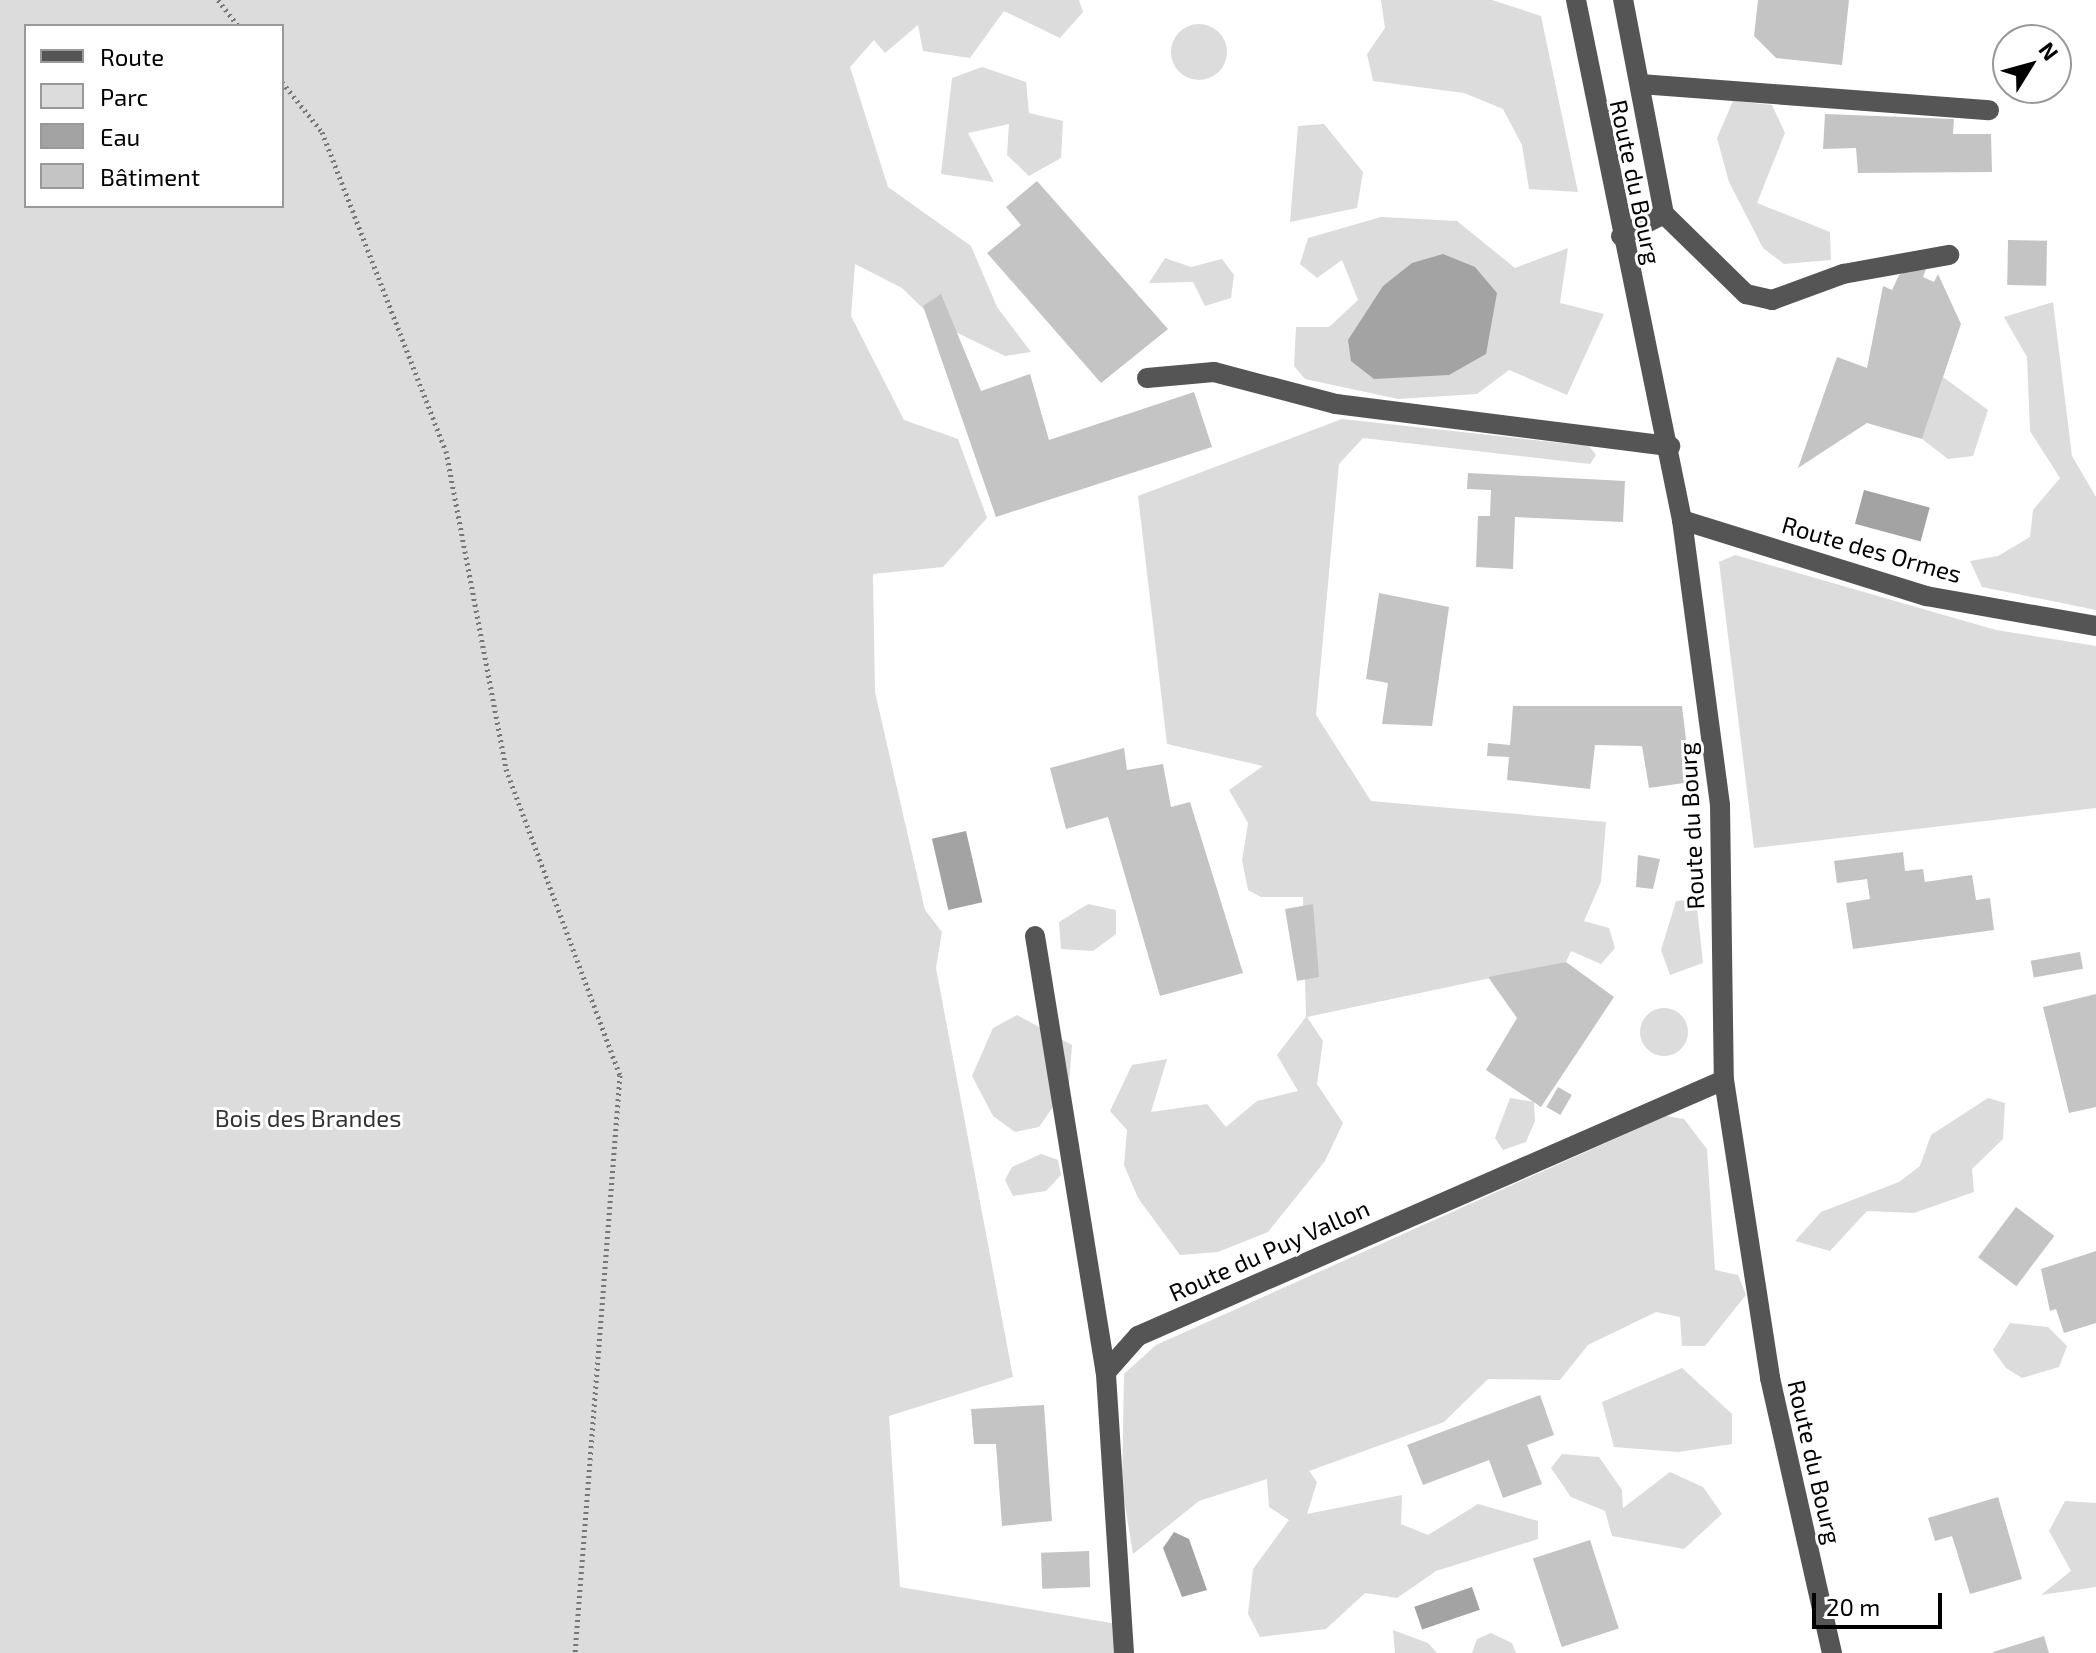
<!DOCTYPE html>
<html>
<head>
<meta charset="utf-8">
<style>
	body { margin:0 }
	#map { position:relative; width:2096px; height:1653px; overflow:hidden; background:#fff; font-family:"Exo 2",sans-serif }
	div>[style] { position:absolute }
	.green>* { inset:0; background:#dcdcdc }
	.round { border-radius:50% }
	.water>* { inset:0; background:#a3a3a3; transform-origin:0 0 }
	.building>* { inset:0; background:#c4c4c4; transform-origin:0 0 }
	.path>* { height:5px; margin-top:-2.5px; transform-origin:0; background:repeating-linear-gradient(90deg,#777 0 2px,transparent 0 6px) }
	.minor>* { height:20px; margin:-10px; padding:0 10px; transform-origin:10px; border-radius:10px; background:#555 }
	span { translate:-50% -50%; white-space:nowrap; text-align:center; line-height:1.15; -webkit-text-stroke:6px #fff; paint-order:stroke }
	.street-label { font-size:24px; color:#000 }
	.park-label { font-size:24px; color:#333 }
	.legend { position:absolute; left:24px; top:24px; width:260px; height:184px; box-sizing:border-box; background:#fff; border:2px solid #999; margin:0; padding:10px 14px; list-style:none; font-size:24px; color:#000 }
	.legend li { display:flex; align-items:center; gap:16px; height:40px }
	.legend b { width:40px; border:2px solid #999 }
	.north { position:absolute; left:1992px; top:24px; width:80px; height:80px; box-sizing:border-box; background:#fff; border:2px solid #999; border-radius:50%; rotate:53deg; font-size:22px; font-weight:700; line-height:32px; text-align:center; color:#000 }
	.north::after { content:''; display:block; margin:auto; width:28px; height:36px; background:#000; clip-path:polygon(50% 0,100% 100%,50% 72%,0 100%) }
	.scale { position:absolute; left:1812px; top:1593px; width:130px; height:36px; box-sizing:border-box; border:4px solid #000; border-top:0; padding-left:10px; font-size:24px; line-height:28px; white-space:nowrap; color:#000; -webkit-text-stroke:6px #fff; paint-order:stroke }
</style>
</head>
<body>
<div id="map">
	<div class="green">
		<i style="clip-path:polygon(evenodd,0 0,1079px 0,1083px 12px,1060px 38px,1004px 11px,970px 58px,923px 51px,918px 25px,885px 53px,874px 40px,850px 67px,888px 187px,971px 246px,997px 307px,1031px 352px,1005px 356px,939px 324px,902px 288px,855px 264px,851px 316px,904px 420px,958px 439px,987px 518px,943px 567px,873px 574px,875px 692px,925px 910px,942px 932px,936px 968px,1013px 1377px,889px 1416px,900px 1587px,1123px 1625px,1124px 1653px,0 1653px,0 0,26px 26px,282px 26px,282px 206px,26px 206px,26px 26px)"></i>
		<i style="clip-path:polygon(1381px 0,1492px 0,1541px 16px,1578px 192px,1529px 189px,1522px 145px,1503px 109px,1464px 93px,1373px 81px,1367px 54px,1385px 28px)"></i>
		<i class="round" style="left:1171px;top:24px;width:56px;height:56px"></i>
		<i style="clip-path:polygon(982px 67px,1026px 82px,1029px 113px,1063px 121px,1061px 158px,1029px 176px,1007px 155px,1009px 124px,968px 133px,994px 182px,941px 174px,952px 78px)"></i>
		<i style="clip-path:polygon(1733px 101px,1772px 105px,1785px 133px,1757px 203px,1830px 232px,1831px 260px,1784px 264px,1763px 248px,1729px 182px,1717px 138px)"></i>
		<i style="clip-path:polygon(1324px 124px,1363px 172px,1357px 208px,1290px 222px,1298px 126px)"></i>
		<i style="clip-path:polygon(1381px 217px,1457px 221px,1515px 268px,1568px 248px,1560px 303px,1604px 314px,1567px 395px,1509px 370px,1477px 394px,1398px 399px,1305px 379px,1294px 366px,1296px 327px,1329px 327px,1358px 300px,1342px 260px,1317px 278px,1300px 264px,1308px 238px)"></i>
		<i style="clip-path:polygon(1165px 258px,1191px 267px,1222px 259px,1234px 275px,1231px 298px,1205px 306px,1193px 282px,1149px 283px)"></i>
		<i style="clip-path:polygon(2053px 302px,2072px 456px,2096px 497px,2096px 610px,1982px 587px,1970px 561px,1998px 556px,2030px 537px,2033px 510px,2060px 478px,2030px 431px,2027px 357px,2004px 317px)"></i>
		<i style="clip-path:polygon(1943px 377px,1988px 410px,1973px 456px,1948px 459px,1922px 439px)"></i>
		<i style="clip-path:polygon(1342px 419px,1589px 446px,1596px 455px,1590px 464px,1363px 438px,1339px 464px,1316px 715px,1371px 801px,1606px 822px,1601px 882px,1584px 921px,1609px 928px,1615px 948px,1601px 964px,1571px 951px,1566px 962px,1307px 1017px,1323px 1041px,1317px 1084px,1343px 1123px,1325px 1161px,1268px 1232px,1218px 1252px,1180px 1255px,1138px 1198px,1124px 1165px,1127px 1130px,1110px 1111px,1132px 1065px,1167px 1059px,1151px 1112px,1207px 1104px,1226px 1127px,1257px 1101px,1298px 1091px,1277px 1055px,1306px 1017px,1303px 897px,1261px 897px,1248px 890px,1242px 860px,1248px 823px,1229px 790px,1263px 766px,1167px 744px,1138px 496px)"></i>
		<i style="clip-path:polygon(1735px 555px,1996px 630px,2096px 646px,2096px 808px,1754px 848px,1719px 562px)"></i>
		<i style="clip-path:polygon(1696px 899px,1703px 963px,1670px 975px,1661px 950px,1676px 901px)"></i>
		<i style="clip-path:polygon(1088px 904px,1116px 910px,1116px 934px,1093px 951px,1061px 949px,1059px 922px)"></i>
		<i class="round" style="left:1640px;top:1008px;width:48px;height:48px"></i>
		<i style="clip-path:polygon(1017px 1015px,1072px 1045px,1069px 1084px,1039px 1127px,1015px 1132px,993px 1116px,972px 1076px,993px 1028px)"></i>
		<i style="clip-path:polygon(1510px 1098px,1534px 1102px,1535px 1121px,1526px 1142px,1503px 1150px,1495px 1138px)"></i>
		<i style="clip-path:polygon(1988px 1098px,2005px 1103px,2003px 1139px,1972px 1169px,1974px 1192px,1914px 1213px,1867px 1211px,1830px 1251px,1795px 1241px,1821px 1212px,1899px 1182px,1920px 1166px,1931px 1135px)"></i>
		<i style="clip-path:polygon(1666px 1116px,1684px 1119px,1707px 1149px,1715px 1270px,1738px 1275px,1746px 1295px,1705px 1346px,1682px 1346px,1680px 1317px,1656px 1312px,1588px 1345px,1560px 1380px,1488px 1379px,1444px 1422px,1309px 1471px,1317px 1482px,1307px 1514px,1402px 1495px,1401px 1524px,1428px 1535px,1478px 1504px,1538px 1521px,1538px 1539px,1436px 1571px,1397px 1598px,1365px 1593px,1326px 1629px,1260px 1637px,1248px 1614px,1253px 1569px,1289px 1520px,1269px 1507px,1267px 1479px,1199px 1501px,1133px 1554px,1122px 1487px,1124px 1374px,1156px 1345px)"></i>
		<i style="clip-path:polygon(1041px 1154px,1058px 1160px,1061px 1175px,1046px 1191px,1013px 1196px,1005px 1180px,1012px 1167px)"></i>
		<i style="clip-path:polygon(2010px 1323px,2048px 1327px,2067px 1346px,2059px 1367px,2022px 1378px,2006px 1368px,1993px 1350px)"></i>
		<i style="clip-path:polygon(1682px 1368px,1732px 1414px,1732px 1444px,1678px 1452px,1614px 1447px,1602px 1402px)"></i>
		<i style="clip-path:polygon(1562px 1454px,1599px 1457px,1622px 1490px,1623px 1508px,1670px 1472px,1703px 1487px,1722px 1514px,1684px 1549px,1612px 1536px,1605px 1511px,1571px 1497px,1551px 1468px)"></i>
		<i style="clip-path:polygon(2065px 1501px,2096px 1503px,2096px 1587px,2041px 1595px,2071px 1571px,2049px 1531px)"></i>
		<i style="clip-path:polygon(1393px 1630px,1428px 1643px,1437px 1653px,1395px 1653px)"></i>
		<i style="clip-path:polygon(1491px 1633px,1512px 1643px,1516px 1653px,1472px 1653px,1477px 1639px)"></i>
	</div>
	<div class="water">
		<i style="clip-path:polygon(1443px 254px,1475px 267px,1497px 293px,1486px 354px,1449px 375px,1374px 379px,1351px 361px,1348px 340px,1383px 286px,1412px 263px)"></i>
		<i style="left:1864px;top:490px;width:68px;height:35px;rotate:15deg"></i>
		<i style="left:966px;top:831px;width:73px;height:35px;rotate:77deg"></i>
		<i style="clip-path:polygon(1174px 1532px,1189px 1539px,1207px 1590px,1182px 1597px,1163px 1548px)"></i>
		<i style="left:1472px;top:1587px;width:24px;height:61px;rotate:71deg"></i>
	</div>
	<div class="building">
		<i style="clip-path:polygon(1758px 0,1849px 0,1842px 65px,1776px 58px,1754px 36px)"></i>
		<i style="clip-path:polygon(1825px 114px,1954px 119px,1953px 134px,1991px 134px,1992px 172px,1858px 173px,1856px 148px,1823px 149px)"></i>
		<i style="clip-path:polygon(1037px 181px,1168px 329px,1101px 383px,987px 253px,1021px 225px,1006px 207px)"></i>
		<i style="left:2008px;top:240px;width:39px;height:45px;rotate:1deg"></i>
		<i style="clip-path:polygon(1929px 261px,1923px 277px,1934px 282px,1938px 274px,1961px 324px,1922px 439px,1867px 423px,1798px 468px,1837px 357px,1867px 368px,1883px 286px,1892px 290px,1899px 275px)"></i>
		<i style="clip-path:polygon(941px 294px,981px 391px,1030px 374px,1049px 440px,1194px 392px,1212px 447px,996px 517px,923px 306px)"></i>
		<i style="clip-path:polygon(1468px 473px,1625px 481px,1623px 522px,1515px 517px,1513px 569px,1476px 567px,1478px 516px,1490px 516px,1491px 490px,1467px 489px)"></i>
		<i style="clip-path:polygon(1379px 593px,1449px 607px,1432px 726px,1382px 724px,1388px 683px,1366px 679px)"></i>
		<i style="clip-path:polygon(1513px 706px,1682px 706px,1691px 782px,1649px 788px,1642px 746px,1595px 745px,1590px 789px,1507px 780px,1509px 757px,1487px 756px,1488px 743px,1510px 745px)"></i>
		<i style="clip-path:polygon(1124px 748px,1127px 770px,1163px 764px,1171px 807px,1190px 802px,1243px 973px,1160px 996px,1108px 817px,1066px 829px,1050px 768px)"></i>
		<i style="clip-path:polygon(1903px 852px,1905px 871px,1923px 869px,1925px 882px,1972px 875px,1976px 900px,1990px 898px,1994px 930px,1853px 949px,1846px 903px,1870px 899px,1867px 879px,1837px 883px,1834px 861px)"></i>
		<i style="clip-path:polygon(1638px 855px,1660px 859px,1653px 889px,1636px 887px)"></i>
		<i style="clip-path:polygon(1313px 904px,1319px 977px,1297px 981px,1285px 909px)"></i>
		<i style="left:2080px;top:952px;width:17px;height:50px;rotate:80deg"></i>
		<i style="clip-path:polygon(1566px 962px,1614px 997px,1541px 1107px,1486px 1070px,1517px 1018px,1488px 977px)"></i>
		<i style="clip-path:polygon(2096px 994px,2096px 1107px,2069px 1113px,2043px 1007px)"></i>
		<i style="left:1558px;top:1087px;width:16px;height:23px;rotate:30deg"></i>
		<i style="left:2016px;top:1207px;width:48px;height:63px;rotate:37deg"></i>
		<i style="clip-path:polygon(2096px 1251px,2096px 1323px,2064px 1333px,2056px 1309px,2050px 1311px,2041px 1269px)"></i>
		<i style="clip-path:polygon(1540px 1395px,1554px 1435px,1527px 1445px,1542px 1484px,1503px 1498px,1489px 1460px,1423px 1485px,1407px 1445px)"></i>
		<i style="clip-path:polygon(1044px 1405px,1052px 1521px,1002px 1526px,996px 1444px,974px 1444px,971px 1409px)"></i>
		<i style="clip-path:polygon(1998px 1497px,2022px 1579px,1970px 1594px,1952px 1536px,1935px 1541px,1928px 1518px)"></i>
		<i style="left:1590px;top:1540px;width:93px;height:60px;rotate:72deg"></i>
		<i style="left:1089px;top:1551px;width:36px;height:48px;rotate:88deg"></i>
		<i style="clip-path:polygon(2044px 1636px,2049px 1653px,1993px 1653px,1993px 1652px)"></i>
	</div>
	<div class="path">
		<i style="left:218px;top:0;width:33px;rotate:52deg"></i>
		<i style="left:282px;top:82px;width:64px;rotate:51.3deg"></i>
		<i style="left:322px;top:132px;width:342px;rotate:68.8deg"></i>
		<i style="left:446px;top:451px;width:324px;rotate:79.3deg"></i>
		<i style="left:506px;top:769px;width:327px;rotate:69.6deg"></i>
		<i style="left:620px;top:1075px;width:580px;rotate:94.45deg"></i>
	</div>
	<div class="minor">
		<i style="left:1576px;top:0;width:531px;rotate:78.48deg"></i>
		<i style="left:1682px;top:520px;width:288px;rotate:82.4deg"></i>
		<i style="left:1720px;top:805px;width:275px;rotate:89.2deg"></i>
		<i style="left:1724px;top:1080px;width:302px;rotate:81.2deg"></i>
		<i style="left:1770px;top:1378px;width:282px;rotate:77.3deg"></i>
		<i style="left:1640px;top:84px;width:350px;rotate:4.3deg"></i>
		<i style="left:1664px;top:214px;width:115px;rotate:44.3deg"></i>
		<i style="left:1746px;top:294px;width:27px;rotate:13deg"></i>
		<i style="left:1772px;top:300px;width:76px;rotate:-20.1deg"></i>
		<i style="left:1843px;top:274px;width:108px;rotate:-10.2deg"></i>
		<i style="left:1621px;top:236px;width:48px;rotate:-27.1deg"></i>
		<i style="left:1664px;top:214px;width:218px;rotate:-100.8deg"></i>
		<i style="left:1147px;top:378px;width:67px;rotate:-5.1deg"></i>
		<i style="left:1214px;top:372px;width:126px;rotate:14.7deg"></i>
		<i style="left:1336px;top:404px;width:337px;rotate:7.2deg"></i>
		<i style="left:1682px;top:520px;width:256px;rotate:17.3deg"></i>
		<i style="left:1926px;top:596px;width:173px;rotate:10deg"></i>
		<i style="left:1035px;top:936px;width:442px;rotate:80.8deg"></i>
		<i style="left:1124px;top:1653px;width:282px;rotate:-93.7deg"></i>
		<i style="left:1106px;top:1372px;width:48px;rotate:-48.4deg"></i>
		<i style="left:1138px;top:1336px;width:639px;rotate:-23.6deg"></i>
	</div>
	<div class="street-label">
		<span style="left:1636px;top:182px;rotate:78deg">Route du Bourg</span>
		<span style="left:1872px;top:549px;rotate:16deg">Route des Ormes</span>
		<span style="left:1691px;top:826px;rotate:-93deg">Route du Bourg</span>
		<span style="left:1269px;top:1250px;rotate:-24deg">Route du Puy Vallon</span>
		<span style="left:1815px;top:1462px;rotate:77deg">Route du Bourg</span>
	</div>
	<div class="park-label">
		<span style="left:308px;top:1118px">Bois des Brandes</span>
	</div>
	<ul class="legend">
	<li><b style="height:10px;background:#555"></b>Route</li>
	<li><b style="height:22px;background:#dcdcdc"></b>Parc</li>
	<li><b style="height:22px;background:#a3a3a3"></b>Eau</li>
	<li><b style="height:22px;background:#c4c4c4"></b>Bâtiment</li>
	</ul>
	<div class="north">N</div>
	<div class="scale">20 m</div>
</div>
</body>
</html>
